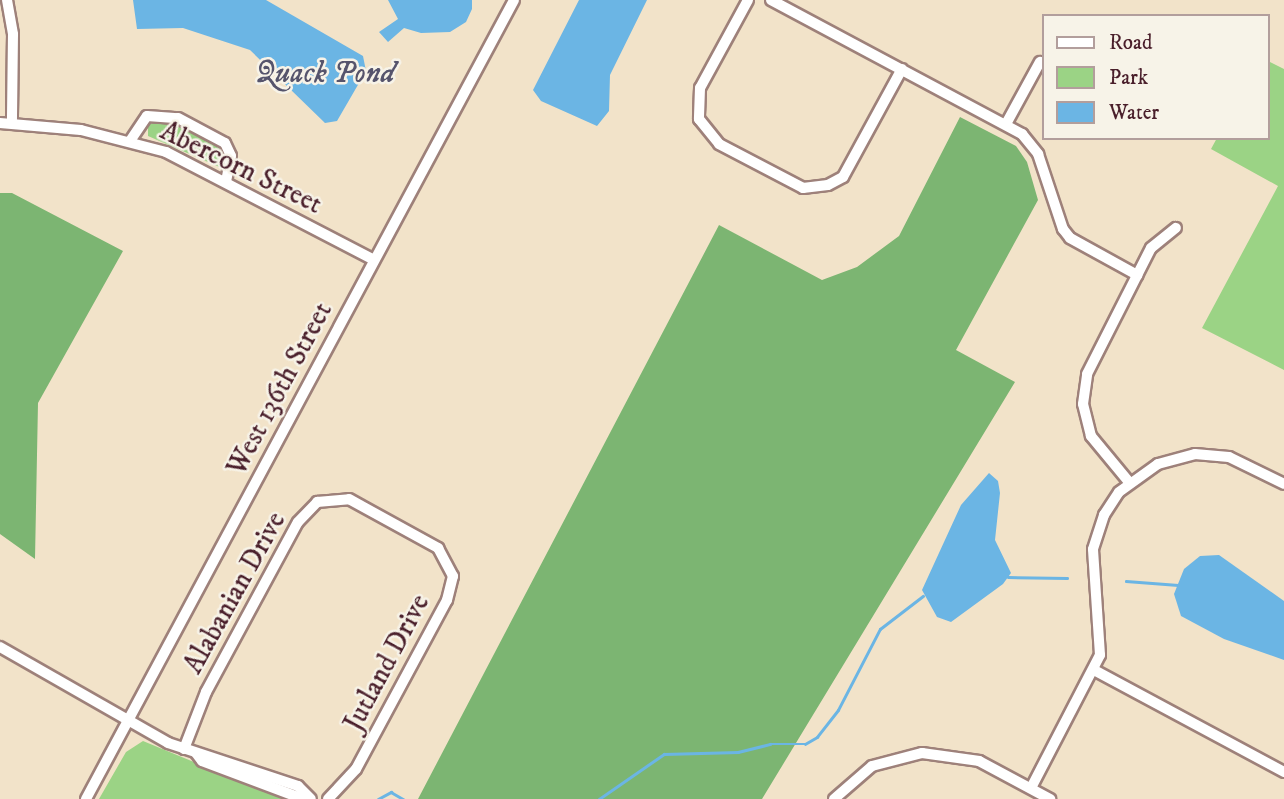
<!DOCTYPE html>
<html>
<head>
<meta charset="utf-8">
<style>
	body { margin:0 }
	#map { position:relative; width:1284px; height:799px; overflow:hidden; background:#f2e3c9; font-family:"IM FELL DW Pica",serif }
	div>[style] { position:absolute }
	.green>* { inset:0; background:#9bd385 }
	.forest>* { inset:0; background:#7cb572 }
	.water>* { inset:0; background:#6bb5e4 }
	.stream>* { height:2.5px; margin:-1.25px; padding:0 1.25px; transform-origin:1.25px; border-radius:1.25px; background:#6bb5e4 }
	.roads { filter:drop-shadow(2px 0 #9e817a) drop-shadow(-2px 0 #9e817a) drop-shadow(0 2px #9e817a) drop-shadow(0 -2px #9e817a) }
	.minor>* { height:10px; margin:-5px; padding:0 5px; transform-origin:5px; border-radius:5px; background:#fff }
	span { translate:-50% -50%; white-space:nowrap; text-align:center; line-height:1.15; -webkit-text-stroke:5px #f7f3e8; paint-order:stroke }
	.street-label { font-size:28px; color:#4a1f2b }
	.water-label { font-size:30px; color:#56546c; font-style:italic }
	.legend { position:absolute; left:1042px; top:14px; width:228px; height:126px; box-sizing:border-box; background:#f7f3e8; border:2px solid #b29e9c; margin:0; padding:9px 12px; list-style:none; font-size:21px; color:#4a1f2b }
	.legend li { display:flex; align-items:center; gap:14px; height:35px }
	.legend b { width:35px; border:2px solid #b29e9c }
</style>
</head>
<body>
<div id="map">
	<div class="green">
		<i style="clip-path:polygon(1268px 61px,1284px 69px,1284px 370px,1202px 328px,1278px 186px,1211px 149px,1217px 138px,1268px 138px)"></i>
		<i style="clip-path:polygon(163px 118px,199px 130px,226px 150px,224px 169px,148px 136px,148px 125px)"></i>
		<i style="clip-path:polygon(143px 741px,206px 767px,292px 799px,99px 799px,126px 752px)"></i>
	</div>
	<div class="forest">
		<i style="clip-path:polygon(960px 117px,1016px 146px,1027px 162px,1038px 200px,956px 350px,1015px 382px,762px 799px,418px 799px,719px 225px,822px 280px,857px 267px,899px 236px)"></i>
		<i style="clip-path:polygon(0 193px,12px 193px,123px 251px,38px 403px,35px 559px,0 534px)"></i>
	</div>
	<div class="water">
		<i style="clip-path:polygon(133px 0,266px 0,363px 56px,366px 71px,337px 121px,325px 123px,250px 50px,183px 28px,137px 29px)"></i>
		<i style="clip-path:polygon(388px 0,472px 0,472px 9px,466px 22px,450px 32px,421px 33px,404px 28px,388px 42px,379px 32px,398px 19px)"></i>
		<i style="clip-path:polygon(579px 0,647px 0,610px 75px,609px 111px,597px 126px,541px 101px,533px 90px)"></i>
		<i style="clip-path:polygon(989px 473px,998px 481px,1000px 493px,995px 540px,1011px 573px,1003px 584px,951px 622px,937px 617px,922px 590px,961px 505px)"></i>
		<i style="clip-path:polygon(1219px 555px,1284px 601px,1284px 660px,1224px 639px,1181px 616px,1174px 594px,1184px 569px,1200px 556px)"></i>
	</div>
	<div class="stream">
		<i style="left:1008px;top:577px;width:59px;rotate:1deg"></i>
		<i style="left:1126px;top:581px;width:52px;rotate:4.4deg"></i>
		<i style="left:378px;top:799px;width:15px;rotate:-28deg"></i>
		<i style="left:391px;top:792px;width:14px;rotate:30deg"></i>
		<i style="left:599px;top:799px;width:79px;rotate:-34.7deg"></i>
		<i style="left:664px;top:754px;width:74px;rotate:-1.5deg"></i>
		<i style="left:738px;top:752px;width:33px;rotate:-14deg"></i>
		<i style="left:770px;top:744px;width:35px"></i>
		<i style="left:805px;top:744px;width:14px;rotate:-30deg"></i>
		<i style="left:817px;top:737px;width:34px;rotate:-52deg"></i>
		<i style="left:838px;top:710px;width:91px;rotate:-62.6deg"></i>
		<i style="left:880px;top:629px;width:54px;rotate:-37.5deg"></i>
	</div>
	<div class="roads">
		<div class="minor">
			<i style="left:7px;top:0;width:35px;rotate:80deg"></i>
			<i style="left:13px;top:34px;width:88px;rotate:90.7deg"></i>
			<i style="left:748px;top:0;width:100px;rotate:118.6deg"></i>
			<i style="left:700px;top:88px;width:31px;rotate:92deg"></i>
			<i style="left:699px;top:119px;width:32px;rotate:51deg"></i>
			<i style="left:719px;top:144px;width:95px;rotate:27.6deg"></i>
			<i style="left:803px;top:188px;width:25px;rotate:-7deg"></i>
			<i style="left:828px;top:185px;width:17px;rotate:-28deg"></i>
			<i style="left:843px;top:177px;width:123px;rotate:-61.4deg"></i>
			<i style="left:771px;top:0;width:285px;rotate:28.1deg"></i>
			<i style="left:1022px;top:134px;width:26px;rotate:51deg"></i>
			<i style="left:1038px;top:154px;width:79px;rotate:71.6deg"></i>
			<i style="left:1063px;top:229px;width:11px;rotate:52deg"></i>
			<i style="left:1070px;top:238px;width:77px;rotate:28.9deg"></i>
			<i style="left:0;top:123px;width:81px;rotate:4.9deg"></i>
			<i style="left:81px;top:130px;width:88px;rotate:14.5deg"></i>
			<i style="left:166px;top:152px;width:234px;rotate:27.4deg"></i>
			<i style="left:1006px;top:124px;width:71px;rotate:-61.3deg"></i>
			<i style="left:130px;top:141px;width:30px;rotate:-56deg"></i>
			<i style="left:147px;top:116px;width:31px;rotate:4deg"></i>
			<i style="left:178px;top:118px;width:53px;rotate:28deg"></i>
			<i style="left:225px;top:143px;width:14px;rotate:65deg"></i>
			<i style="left:231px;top:156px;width:25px;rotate:101deg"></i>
			<i style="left:1129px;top:482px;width:60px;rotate:-129.6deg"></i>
			<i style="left:1091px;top:436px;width:33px;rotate:-104deg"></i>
			<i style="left:1083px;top:404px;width:30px;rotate:-82deg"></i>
			<i style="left:1087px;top:374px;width:141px;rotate:-63.1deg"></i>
			<i style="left:1151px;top:248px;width:32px;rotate:-39deg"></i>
			<i style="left:0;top:647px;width:193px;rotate:29.7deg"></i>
			<i style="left:168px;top:743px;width:137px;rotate:18.3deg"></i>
			<i style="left:298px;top:786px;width:18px;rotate:45deg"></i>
			<i style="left:1094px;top:670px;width:216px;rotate:28.2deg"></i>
			<i style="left:184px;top:749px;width:61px;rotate:-68.9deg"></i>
			<i style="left:206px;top:692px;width:193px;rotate:-61.6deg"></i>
			<i style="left:298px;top:522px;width:28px;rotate:-46deg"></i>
			<i style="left:317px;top:502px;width:32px;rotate:-5deg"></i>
			<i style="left:349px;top:499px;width:102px;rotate:28.8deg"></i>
			<i style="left:438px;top:548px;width:32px;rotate:62deg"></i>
			<i style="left:453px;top:576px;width:25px;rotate:104deg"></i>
			<i style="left:447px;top:600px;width:192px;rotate:118.3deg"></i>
			<i style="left:356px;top:769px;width:41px;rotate:133deg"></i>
			<i style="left:196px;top:753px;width:10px;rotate:53deg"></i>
			<i style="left:202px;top:761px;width:108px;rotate:20.6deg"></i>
			<i style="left:1031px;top:788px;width:150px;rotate:-62.6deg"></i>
			<i style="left:1100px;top:655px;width:106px;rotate:-93.8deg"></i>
			<i style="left:1093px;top:549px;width:36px;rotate:-72deg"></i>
			<i style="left:1104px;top:515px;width:27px;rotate:-57deg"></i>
			<i style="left:1119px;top:492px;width:48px;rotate:-35.7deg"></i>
			<i style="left:1158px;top:464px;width:38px;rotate:-15deg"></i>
			<i style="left:1195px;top:454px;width:34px;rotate:5deg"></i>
			<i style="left:1229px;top:457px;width:61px;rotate:26.1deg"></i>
			<i style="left:86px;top:799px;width:906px;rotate:-61.82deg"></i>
			<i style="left:834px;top:799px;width:50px;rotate:-41deg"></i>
			<i style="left:872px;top:766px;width:52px;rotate:-14.6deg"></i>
			<i style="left:922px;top:753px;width:58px;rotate:8deg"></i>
			<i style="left:979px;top:761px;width:81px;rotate:28.2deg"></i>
		</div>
	</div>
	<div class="street-label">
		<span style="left:241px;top:168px;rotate:26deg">Abercorn Street</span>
		<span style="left:280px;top:389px;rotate:-62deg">West 136th Street</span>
		<span style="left:235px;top:593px;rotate:-61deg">Alabanian Drive</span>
		<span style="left:387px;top:663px;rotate:-62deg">Jutland Drive</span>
	</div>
	<div class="water-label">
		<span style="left:325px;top:74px">Quack Pond</span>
	</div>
	<ul class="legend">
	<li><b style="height:9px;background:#fff"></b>Road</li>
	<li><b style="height:19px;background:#9bd385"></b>Park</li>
	<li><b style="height:19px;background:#6bb5e4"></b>Water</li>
	</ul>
</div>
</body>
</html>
